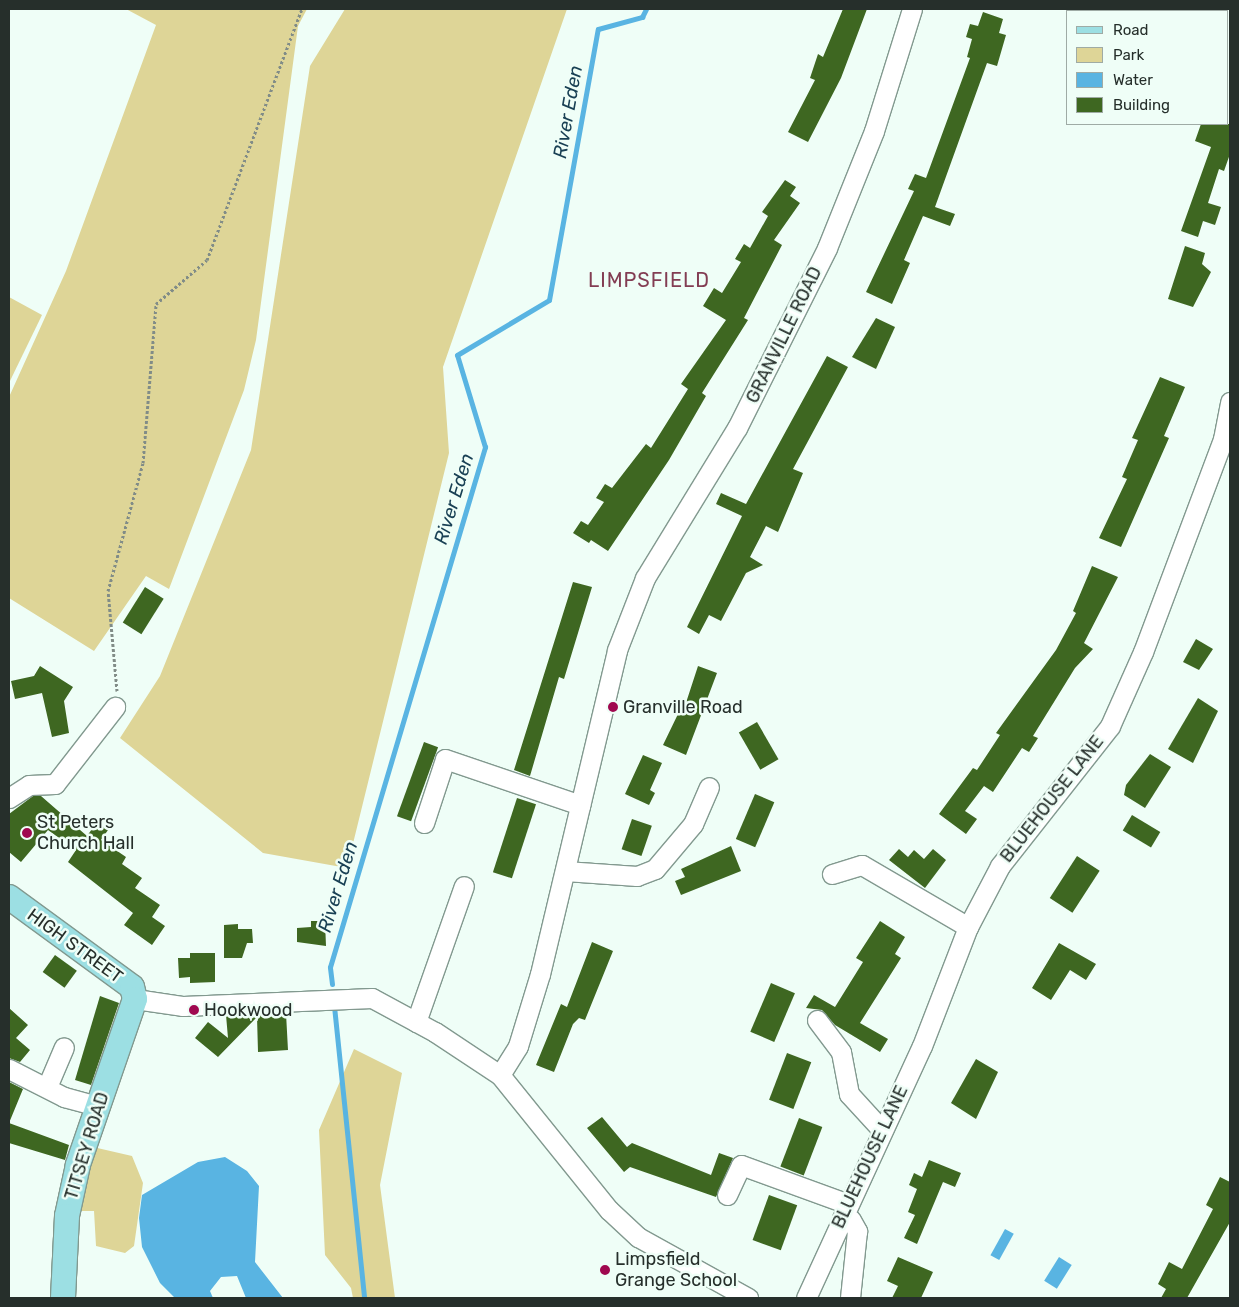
<!DOCTYPE html>
<html>
<head>
<meta charset="utf-8">
<style>
	body { margin:0 }
	#map { position:relative; width:1239px; height:1307px; overflow:hidden; background:#effef7; font-family:Rubik,sans-serif }
	div>[style] { position:absolute }
	.green>* { inset:0; background:#ded597 }
	.water>* { inset:0; background:#59b4e2; transform-origin:0 0 }
	.stream>* { height:5px; margin:-2.5px; padding:0 2.5px; transform-origin:2.5px; border-radius:2.5px; background:#59b4e2 }
	.building>* { inset:0; background:#3e6721; transform-origin:0 0 }
	.path>* { height:3px; margin-top:-1.5px; transform-origin:0; background:repeating-linear-gradient(90deg,#818c87 0 2.5px,transparent 0 5px) }
	.roads { filter:drop-shadow(1px 0 #82998f) drop-shadow(-1px 0 #82998f) drop-shadow(0 1px #82998f) drop-shadow(0 -1px #82998f) }
	.minor>* { height:19px; margin:-9.5px; padding:0 9.5px; transform-origin:9.5px; border-radius:9.5px; background:#fff }
	.major>* { height:24px; margin:-12px; padding:0 12px; transform-origin:12px; border-radius:12px; background:#9cdfe3 }
	.dots>* { width:14px; height:14px; translate:-50% -50%; box-sizing:border-box; border:2px solid #effef7; border-radius:50% }
	span { translate:-50% -50%; white-space:nowrap; text-align:center; line-height:1.15; -webkit-text-stroke:5px #effef7; paint-order:stroke }
	.street-label { font-size:18px; color:#262f2b }
	.poi-label { font-size:18px; color:#262f2b }
	.left { translate:0 -50%; text-align:left }
	.water-label { font-size:19px; color:#194054; font-style:italic }
	.quarter-label { font-size:20px; color:#833d53; letter-spacing:1px }
	.frame { position:absolute; inset:0; border:10px solid #262f2b; pointer-events:none }
	.legend { position:absolute; left:1066px; top:10px; width:162px; height:115px; box-sizing:border-box; background:#effef7; border:1px solid #9faba5; margin:0; padding:6px 9px; list-style:none; font-size:15px; color:#262f2b }
	.legend li { display:flex; align-items:center; gap:10px; height:25px }
	.legend b { width:25px; border:1px solid #9faba5 }
</style>
</head>
<body>
<div id="map">
	<div class="green">
		<i style="clip-path:polygon(126px 9px,307px 9px,298px 26px,256px 340px,244px 390px,169px 589px,146px 576px,94px 651px,9px 598px,9px 397px,66px 271px,156px 25px)"></i>
		<i style="clip-path:polygon(345px 9px,567px 9px,443px 367px,449px 453px,347px 868px,263px 853px,120px 738px,160px 676px,251px 450px,310px 66px)"></i>
		<i style="clip-path:polygon(9px 297px,42px 315px,9px 383px)"></i>
		<i style="clip-path:polygon(354px 1049px,402px 1073px,380px 1185px,395px 1298px,353px 1298px,351px 1288px,325px 1255px,319px 1130px)"></i>
		<i style="clip-path:polygon(93px 1147px,132px 1156px,143px 1183px,134px 1246px,125px 1253px,96px 1246px,94px 1211px,73px 1211px)"></i>
	</div>
	<div class="water">
		<i style="clip-path:polygon(225px 1157px,247px 1171px,259px 1186px,255px 1262px,283px 1298px,246px 1298px,237px 1276px,221px 1277px,210px 1291px,213px 1298px,175px 1298px,160px 1283px,142px 1247px,139px 1218px,142px 1195px,198px 1162px)"></i>
		<i style="left:1005px;top:1229px;width:10px;height:30px;rotate:29deg"></i>
		<i style="left:1059px;top:1257px;width:15px;height:28px;rotate:32deg"></i>
	</div>
	<div class="stream">
		<i style="left:332px;top:984px;width:17px;rotate:-97deg"></i>
		<i style="left:330px;top:967px;width:543px;rotate:-73.4deg"></i>
		<i style="left:485px;top:447px;width:96px;rotate:-106.9deg"></i>
		<i style="left:457px;top:355px;width:107px;rotate:-30.9deg"></i>
		<i style="left:549px;top:300px;width:275px;rotate:-79.8deg"></i>
		<i style="left:598px;top:29px;width:46px;rotate:-15.3deg"></i>
		<i style="left:642px;top:17px;width:9px;rotate:-63deg"></i>
		<i style="left:334px;top:1006px;width:294px;rotate:84.1deg"></i>
	</div>
	<div class="building">
		<i style="clip-path:polygon(843px 9px,867px 9px,841px 78px,808px 142px,788px 132px,815px 80px,810px 78px,818px 54px,823px 57px)"></i>
		<i style="clip-path:polygon(983px 12px,1003px 19px,999px 33px,1006px 35px,997px 66px,987px 63px,935px 207px,955px 214px,950px 226px,923px 216px,904px 260px,910px 263px,892px 304px,866px 292px,914px 191px,908px 189px,915px 174px,926px 178px,970px 58px,967px 57px,972px 39px,966px 37px,970px 24px,978px 26px)"></i>
		<i style="clip-path:polygon(1201px 124px,1230px 124px,1230px 154px,1224px 171px,1219px 169px,1208px 203px,1221px 207px,1215px 225px,1203px 221px,1198px 237px,1181px 231px,1211px 147px,1195px 141px)"></i>
		<i style="clip-path:polygon(785px 180px,796px 187px,790px 196px,800px 203px,774px 240px,782px 245px,744px 318px,748px 320px,702px 393px,706px 396px,669px 460px,608px 551px,591px 540px,589px 543px,573px 533px,581px 521px,588px 525px,604px 502px,596px 498px,605px 484px,612px 488px,646px 444px,651px 448px,688px 389px,681px 384px,726px 320px,703px 306px,714px 288px,722px 293px,741px 262px,735px 259px,744px 244px,750px 248px,768px 216px,762px 212px)"></i>
		<i style="clip-path:polygon(1185px 246px,1205px 253px,1202px 264px,1211px 272px,1193px 307px,1168px 299px)"></i>
		<i style="clip-path:polygon(876px 318px,895px 327px,876px 369px,852px 357px)"></i>
		<i style="clip-path:polygon(827px 356px,848px 367px,793px 469px,803px 473px,778px 532px,766px 526px,750px 557px,763px 565px,746px 573px,721px 621px,709px 615px,699px 634px,687px 627px,742px 516px,716px 504px,721px 493px,746px 504px)"></i>
		<i style="clip-path:polygon(1160px 377px,1185px 387px,1164px 436px,1169px 438px,1121px 547px,1099px 538px,1127px 479px,1122px 477px,1138px 440px,1132px 438px)"></i>
		<i style="clip-path:polygon(1092px 566px,1118px 577px,1084px 643px,1093px 649px,1075px 668px,1033px 736px,1038px 738px,1029px 752px,1022px 748px,993px 792px,984px 786px,965px 811px,977px 819px,966px 834px,939px 814px,973px 768px,977px 770px,1000px 735px,996px 733px,1056px 650px,1076px 613px,1073px 611px)"></i>
		<i style="clip-path:polygon(573px 582px,592px 587px,564px 679px,559px 677px,530px 776px,514px 770px)"></i>
		<i style="left:145px;top:587px;width:22px;height:42px;rotate:32deg"></i>
		<i style="clip-path:polygon(1196px 639px,1213px 649px,1199px 670px,1183px 662px)"></i>
		<i style="clip-path:polygon(40px 666px,73px 687px,64px 701px,69px 733px,52px 737px,42px 693px,15px 699px,11px 681px,34px 676px)"></i>
		<i style="clip-path:polygon(698px 666px,717px 673px,686px 755px,663px 745px,678px 714px,682px 715px)"></i>
		<i style="clip-path:polygon(1198px 698px,1218px 711px,1193px 763px,1168px 749px)"></i>
		<i style="left:757px;top:722px;width:43px;height:21px;rotate:60deg"></i>
		<i style="left:424px;top:742px;width:15px;height:79px;rotate:20deg"></i>
		<i style="clip-path:polygon(1150px 754px,1171px 767px,1145px 808px,1124px 795px,1126px 785px)"></i>
		<i style="clip-path:polygon(643px 755px,662px 763px,650px 790px,655px 793px,649px 805px,625px 794px)"></i>
		<i style="left:755px;top:794px;width:21px;height:49px;rotate:23deg"></i>
		<i style="clip-path:polygon(33px 796px,41px 796px,87px 836px,97px 822px,108px 830px,101px 840px,126px 857px,122px 864px,142px 878px,135px 888px,160px 905px,152px 917px,165px 926px,152px 945px,124px 925px,133px 913px,68px 862px,76px 850px,48px 830px,21px 862px,9px 852px,9px 814px)"></i>
		<i style="left:517px;top:798px;width:20px;height:78px;rotate:18deg"></i>
		<i style="left:1132px;top:815px;width:33px;height:18px;rotate:31deg"></i>
		<i style="left:632px;top:819px;width:21px;height:32px;rotate:19deg"></i>
		<i style="clip-path:polygon(731px 846px,741px 871px,681px 895px,675px 881px,685px 877px,681px 869px)"></i>
		<i style="clip-path:polygon(899px 849px,908px 857px,914px 850px,924px 859px,933px 849px,946px 860px,925px 888px,889px 860px)"></i>
		<i style="left:1077px;top:856px;width:27px;height:50px;rotate:33deg"></i>
		<i style="clip-path:polygon(311px 921px,325px 921px,326px 946px,297px 942px,297px 928px,311px 927px)"></i>
		<i style="clip-path:polygon(880px 921px,905px 937px,895px 954px,901px 958px,860px 1023px,888px 1039px,880px 1052px,835px 1025px,822px 1010px,806px 1008px,814px 995px,835px 1007px,863px 962px,856px 958px)"></i>
		<i style="clip-path:polygon(238px 924px,238px 929px,252px 929px,253px 943px,247px 943px,242px 958px,224px 958px,224px 925px)"></i>
		<i style="clip-path:polygon(592px 942px,613px 951px,585px 1020px,579px 1018px,573px 1024px,554px 1072px,536px 1065px,561px 1004px,567px 1007px)"></i>
		<i style="clip-path:polygon(1059px 943px,1096px 964px,1086px 980px,1070px 970px,1051px 1000px,1032px 988px)"></i>
		<i style="clip-path:polygon(190px 953px,215px 953px,215px 982px,190px 983px,190px 977px,179px 978px,178px 958px,190px 958px)"></i>
		<i style="left:55px;top:955px;width:27px;height:21px;rotate:36deg"></i>
		<i style="left:771px;top:983px;width:26px;height:53px;rotate:23deg"></i>
		<i style="clip-path:polygon(100px 996px,119px 1003px,91px 1085px,75px 1080px)"></i>
		<i style="clip-path:polygon(9px 1008px,28px 1025px,16px 1038px,30px 1050px,20px 1062px,9px 1058px)"></i>
		<i style="clip-path:polygon(286px 1013px,288px 1050px,258px 1052px,257px 1017px,218px 1057px,195px 1038px,208px 1022px,228px 1038px,226px 1015px)"></i>
		<i style="left:787px;top:1053px;width:26px;height:50px;rotate:21deg"></i>
		<i style="clip-path:polygon(976px 1059px,998px 1072px,976px 1119px,951px 1103px)"></i>
		<i style="clip-path:polygon(9px 1082px,23px 1089px,9px 1123px,69px 1145px,65px 1160px,9px 1143px)"></i>
		<i style="clip-path:polygon(602px 1117px,627px 1147px,632px 1143px,711px 1175px,719px 1153px,733px 1158px,716px 1197px,630px 1167px,624px 1172px,587px 1128px)"></i>
		<i style="left:799px;top:1118px;width:25px;height:52px;rotate:21deg"></i>
		<i style="clip-path:polygon(929px 1160px,961px 1173px,955px 1187px,943px 1182px,917px 1244px,904px 1238px,915px 1215px,908px 1212px,917px 1189px,909px 1185px,914px 1173px,922px 1177px)"></i>
		<i style="clip-path:polygon(1220px 1177px,1230px 1182px,1230px 1222px,1187px 1298px,1161px 1298px,1166px 1289px,1158px 1284px,1169px 1262px,1182px 1269px,1213px 1209px,1206px 1205px)"></i>
		<i style="left:769px;top:1195px;width:30px;height:48px;rotate:20deg"></i>
		<i style="clip-path:polygon(898px 1257px,933px 1272px,921px 1298px,892px 1298px,898px 1286px,887px 1281px)"></i>
	</div>
	<div class="path">
		<i style="left:117px;top:691px;width:100px;rotate:-95.1deg"></i>
		<i style="left:108px;top:591px;width:133px;rotate:-74.7deg"></i>
		<i style="left:143px;top:463px;width:160px;rotate:-85.3deg"></i>
		<i style="left:156px;top:304px;width:67px;rotate:-40.8deg"></i>
		<i style="left:207px;top:260px;width:268px;rotate:-69.3deg"></i>
	</div>
	<div class="roads">
		<div class="minor">
			<i style="left:9px;top:798px;width:24px;rotate:-33deg"></i>
			<i style="left:29px;top:785px;width:26px;rotate:-2deg"></i>
			<i style="left:55px;top:784px;width:98px;rotate:-52.1deg"></i>
			<i style="left:424px;top:823px;width:67px;rotate:-71.8deg"></i>
			<i style="left:445px;top:759px;width:143px;rotate:18.8deg"></i>
			<i style="left:565px;top:871px;width:72px;rotate:4deg"></i>
			<i style="left:637px;top:876px;width:19px;rotate:-21deg"></i>
			<i style="left:655px;top:869px;width:59px;rotate:-49.8deg"></i>
			<i style="left:693px;top:824px;width:40px;rotate:-66.6deg"></i>
			<i style="left:832px;top:874px;width:31px;rotate:-17deg"></i>
			<i style="left:862px;top:865px;width:123px;rotate:30.3deg"></i>
			<i style="left:135px;top:999px;width:49px;rotate:8.3deg"></i>
			<i style="left:183px;top:1006px;width:189px;rotate:-2.4deg"></i>
			<i style="left:372px;top:998px;width:72px;rotate:28.4deg"></i>
			<i style="left:435px;top:1032px;width:78px;rotate:33.5deg"></i>
			<i style="left:500px;top:1075px;width:174px;rotate:51.1deg"></i>
			<i style="left:609px;top:1210px;width:40px;rotate:43deg"></i>
			<i style="left:638px;top:1237px;width:126px;rotate:29deg"></i>
			<i style="left:817px;top:1020px;width:40px;rotate:53deg"></i>
			<i style="left:841px;top:1052px;width:43px;rotate:79.2deg"></i>
			<i style="left:849px;top:1094px;width:47px;rotate:47.6deg"></i>
			<i style="left:416px;top:1022px;width:144px;rotate:-70.6deg"></i>
			<i style="left:9px;top:1069px;width:62px;rotate:27deg"></i>
			<i style="left:64px;top:1097px;width:35px;rotate:15deg"></i>
			<i style="left:500px;top:1075px;width:34px;rotate:-58deg"></i>
			<i style="left:518px;top:1046px;width:75px;rotate:-73deg"></i>
			<i style="left:540px;top:974px;width:333px;rotate:-76.6deg"></i>
			<i style="left:617px;top:650px;width:77px;rotate:-68.7deg"></i>
			<i style="left:645px;top:578px;width:176px;rotate:-58.5deg"></i>
			<i style="left:737px;top:428px;width:201px;rotate:-63.4deg"></i>
			<i style="left:827px;top:248px;width:126px;rotate:-68.1deg"></i>
			<i style="left:874px;top:131px;width:128px;rotate:-72.7deg"></i>
			<i style="left:47px;top:1087px;width:43px;rotate:-67deg"></i>
			<i style="left:727px;top:1195px;width:33px;rotate:-65deg"></i>
			<i style="left:741px;top:1165px;width:114px;rotate:20deg"></i>
			<i style="left:842px;top:1218px;width:9px;rotate:13deg"></i>
			<i style="left:851px;top:1220px;width:13px;rotate:61deg"></i>
			<i style="left:857px;top:1231px;width:67px;rotate:96deg"></i>
			<i style="left:806px;top:1298px;width:277px;rotate:-65.3deg"></i>
			<i style="left:922px;top:1046px;width:128px;rotate:-68.9deg"></i>
			<i style="left:968px;top:927px;width:69px;rotate:-62.3deg"></i>
			<i style="left:1000px;top:866px;width:178px;rotate:-51.8deg"></i>
			<i style="left:1110px;top:726px;width:81px;rotate:-66deg"></i>
			<i style="left:1143px;top:652px;width:228px;rotate:-69.4deg"></i>
			<i style="left:1223px;top:439px;width:38px;rotate:-79deg"></i>
		</div>
		<div class="major">
			<i style="left:9px;top:897px;width:152px;rotate:36.2deg"></i>
			<i style="left:132px;top:987px;width:12px;rotate:76deg"></i>
			<i style="left:135px;top:999px;width:176px;rotate:109deg"></i>
			<i style="left:78px;top:1165px;width:52px;rotate:102.2deg"></i>
			<i style="left:67px;top:1216px;width:82px;rotate:92.8deg"></i>
		</div>
	</div>
	<div class="dots">
		<i style="left:613px;top:707px;background:#9f084f"></i>
		<i style="left:27px;top:833px;background:#9f084f"></i>
		<i style="left:194px;top:1010px;background:#9f084f"></i>
		<i style="left:605px;top:1270px;background:#9f084f"></i>
	</div>
	<div class="street-label">
		<span style="left:784px;top:335px;rotate:-64deg">GRANVILLE ROAD</span>
		<span style="left:1052px;top:799px;rotate:-52deg">BLUEHOUSE LANE</span>
		<span style="left:75px;top:946px;rotate:36deg">HIGH STREET</span>
		<span style="left:87px;top:1146px;rotate:-73deg">TITSEY ROAD</span>
		<span style="left:870px;top:1157px;rotate:-65deg">BLUEHOUSE LANE</span>
	</div>
	<div class="poi-label">
		<span class="left" style="left:623px;top:707px">Granville Road</span>
		<span class="left" style="left:37px;top:833px">St Peters<br>Church Hall</span>
		<span class="left" style="left:204px;top:1010px">Hookwood</span>
		<span class="left" style="left:615px;top:1270px">Limpsfield<br>Grange School</span>
	</div>
	<div class="water-label">
		<span style="left:568px;top:112px;rotate:-80deg">River Eden</span>
		<span style="left:454px;top:499px;rotate:-73deg">River Eden</span>
		<span style="left:338px;top:887px;rotate:-73deg">River Eden</span>
	</div>
	<div class="quarter-label">
		<span style="left:649px;top:280px">LIMPSFIELD</span>
	</div>
	<div class="frame"></div>
	<ul class="legend">
	<li><b style="height:6px;background:#9cdfe3"></b>Road</li>
	<li><b style="height:14px;background:#ded597"></b>Park</li>
	<li><b style="height:14px;background:#59b4e2"></b>Water</li>
	<li><b style="height:14px;background:#3e6721"></b>Building</li>
	</ul>
</div>
</body>
</html>
